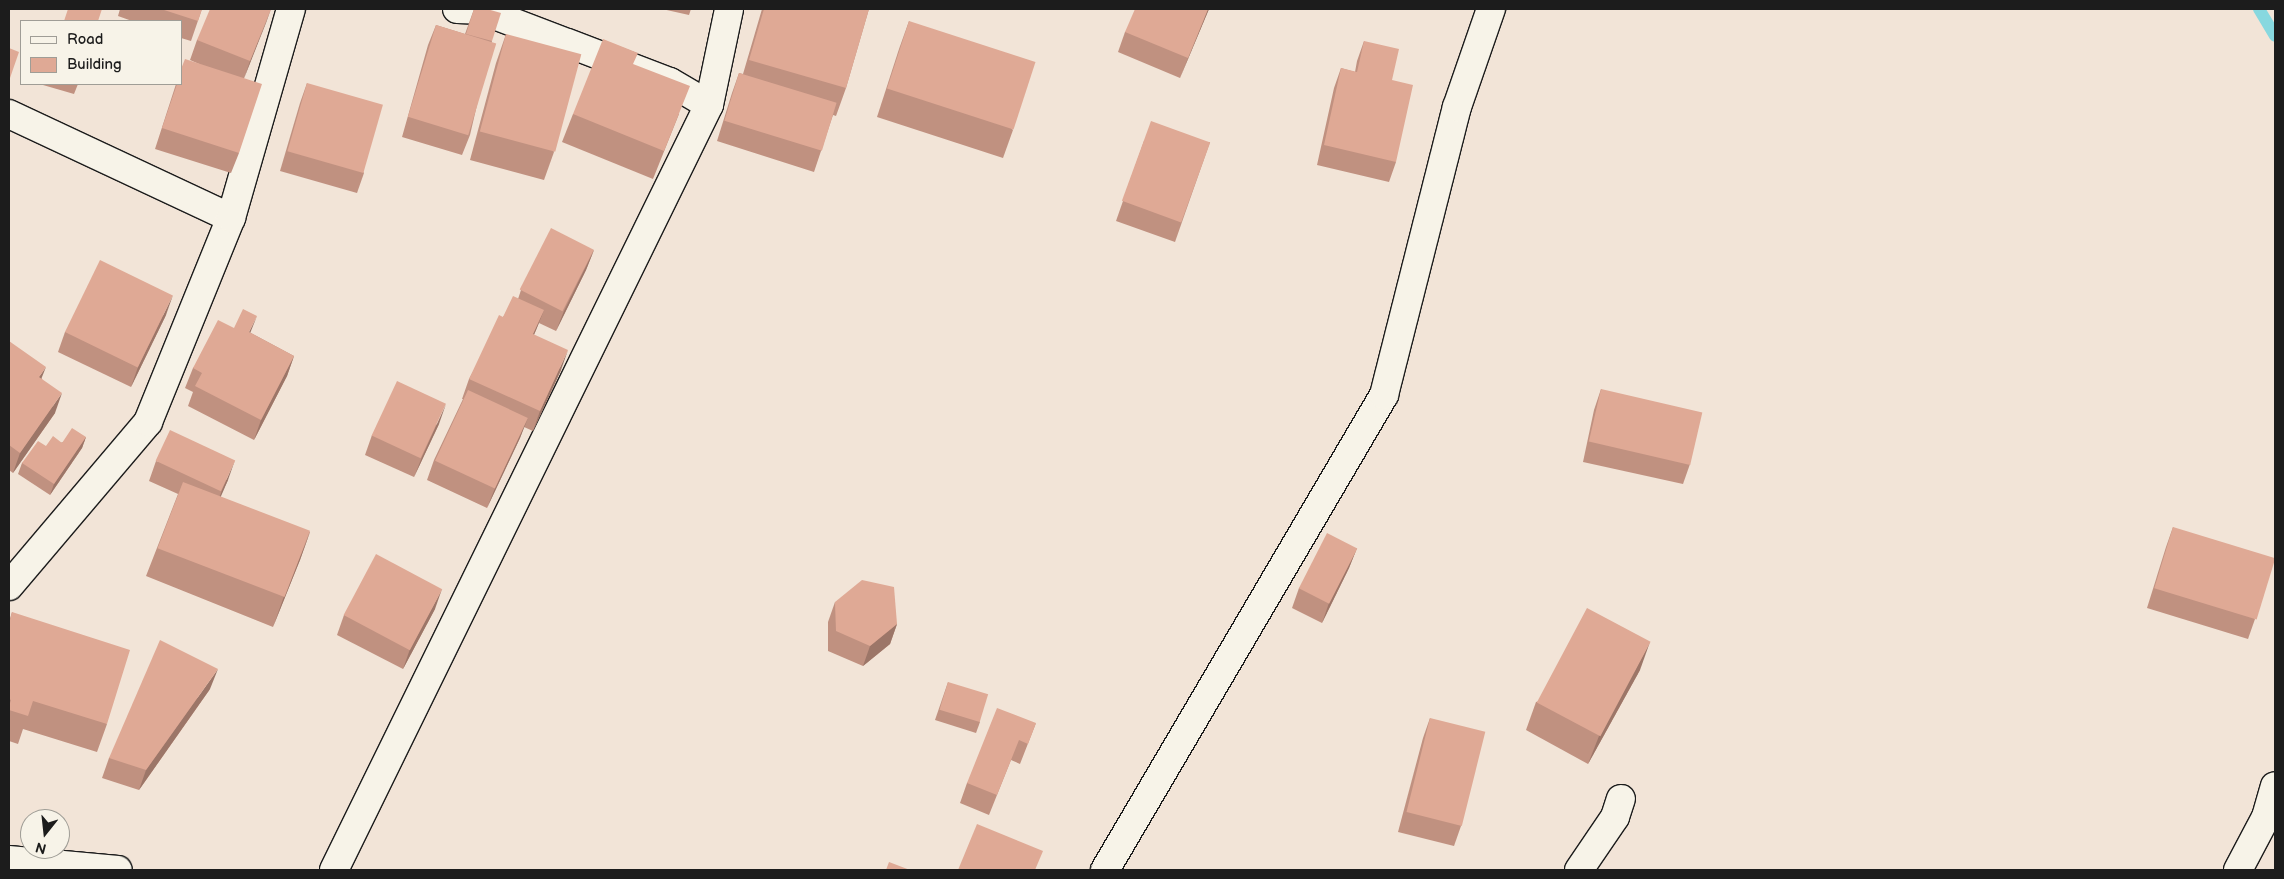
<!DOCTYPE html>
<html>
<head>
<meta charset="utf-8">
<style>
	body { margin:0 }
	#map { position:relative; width:2284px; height:879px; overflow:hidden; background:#f2e4d7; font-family:"Balsamiq Sans",sans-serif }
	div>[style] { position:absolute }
	.stream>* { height:12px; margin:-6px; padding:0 6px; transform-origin:6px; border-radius:6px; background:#87d8df }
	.roads { filter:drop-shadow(1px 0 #1c1c1c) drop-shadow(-1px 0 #1c1c1c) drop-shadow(0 1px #1c1c1c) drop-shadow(0 -1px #1c1c1c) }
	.minor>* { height:28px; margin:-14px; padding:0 14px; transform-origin:14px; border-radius:14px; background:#f7f3e8 }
	.wall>* { inset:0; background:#c09180 }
	.shaded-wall>* { inset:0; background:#9c7668 }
	.building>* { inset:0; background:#dfa995; transform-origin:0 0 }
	span { translate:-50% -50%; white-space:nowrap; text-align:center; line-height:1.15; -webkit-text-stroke:4.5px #f7f3e8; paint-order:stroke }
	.frame { position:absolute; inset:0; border:10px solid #1c1c1c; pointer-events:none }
	.legend { position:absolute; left:20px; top:20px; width:162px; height:65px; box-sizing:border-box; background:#f7f3e8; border:1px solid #9f9d96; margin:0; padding:6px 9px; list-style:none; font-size:15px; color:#1c1c1c }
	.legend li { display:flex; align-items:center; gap:10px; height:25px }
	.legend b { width:25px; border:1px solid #9f9d96 }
	.north { position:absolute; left:20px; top:809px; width:50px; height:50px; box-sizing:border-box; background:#f7f3e8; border:1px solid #9f9d96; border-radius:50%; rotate:196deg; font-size:14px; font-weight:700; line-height:20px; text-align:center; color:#1c1c1c }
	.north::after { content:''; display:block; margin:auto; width:18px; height:22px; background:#1c1c1c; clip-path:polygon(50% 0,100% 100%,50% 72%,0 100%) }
</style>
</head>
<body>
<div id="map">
	<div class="stream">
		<i style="left:2259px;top:9px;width:31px;rotate:59deg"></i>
	</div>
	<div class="roads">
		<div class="minor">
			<i style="left:457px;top:9px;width:24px;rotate:2deg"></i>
			<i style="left:481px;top:10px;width:202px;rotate:20.9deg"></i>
			<i style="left:670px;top:82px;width:45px;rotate:30.5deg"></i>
			<i style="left:9px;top:114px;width:245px;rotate:25.1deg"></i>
			<i style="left:9px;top:586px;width:215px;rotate:-49.7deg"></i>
			<i style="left:148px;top:422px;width:220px;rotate:-67.9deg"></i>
			<i style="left:231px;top:218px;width:217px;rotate:-74deg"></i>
			<i style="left:9px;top:860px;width:109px;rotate:5.2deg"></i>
			<i style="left:334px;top:870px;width:852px;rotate:-63.89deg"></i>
			<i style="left:709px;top:105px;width:98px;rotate:-78.2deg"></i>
			<i style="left:1105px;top:870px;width:551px;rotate:-59.57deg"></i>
			<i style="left:1384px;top:395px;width:297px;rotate:-75.8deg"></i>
			<i style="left:1457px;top:107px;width:104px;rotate:-70.9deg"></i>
			<i style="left:1579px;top:870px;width:64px;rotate:-55.8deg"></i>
			<i style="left:1615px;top:817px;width:19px;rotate:-72deg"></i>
			<i style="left:2238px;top:870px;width:60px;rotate:-62.2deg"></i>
			<i style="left:2266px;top:817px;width:32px;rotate:-74deg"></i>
		</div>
	</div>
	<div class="wall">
		<i style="clip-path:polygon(120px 9px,202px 9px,191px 41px,181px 38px,181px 21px,132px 21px,118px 16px)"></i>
		<i style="clip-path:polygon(271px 9px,244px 78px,239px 153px,231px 173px,155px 149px,176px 84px,181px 84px,199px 64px,190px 60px,197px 40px)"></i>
		<i style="clip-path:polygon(474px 9px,492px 41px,470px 135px,462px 155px,402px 137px,428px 45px,436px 25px,465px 34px)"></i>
		<i style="clip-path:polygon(662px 9px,691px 9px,689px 15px)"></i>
		<i style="clip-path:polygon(762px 9px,869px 9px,846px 88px,836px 116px,833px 115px,814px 172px,717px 141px,732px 93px,739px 73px,743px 74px)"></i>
		<i style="clip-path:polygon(1209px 9px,1180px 78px,1118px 52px,1125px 32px)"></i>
		<i style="clip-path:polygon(909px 21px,1013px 130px,1003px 158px,877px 117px,899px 49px)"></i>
		<i style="clip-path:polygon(506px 34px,554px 152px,544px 180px,470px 160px,496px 63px)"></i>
		<i style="clip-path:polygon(1364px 41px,1392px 80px,1396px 162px,1389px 182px,1317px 165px,1334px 88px,1341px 68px,1355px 72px,1357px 61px)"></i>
		<i style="clip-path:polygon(307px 83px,364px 173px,357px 193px,280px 171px,300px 103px)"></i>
		<i style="clip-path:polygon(44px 84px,78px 84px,74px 94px,43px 85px)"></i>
		<i style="clip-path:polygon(573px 114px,679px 114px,653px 179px,562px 142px)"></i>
		<i style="clip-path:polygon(1144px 141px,1210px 142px,1175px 242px,1116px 221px)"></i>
		<i style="clip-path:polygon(594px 250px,586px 270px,556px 331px,539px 323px,534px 335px,561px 370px,533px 431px,524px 427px,520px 438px,487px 508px,427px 480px,434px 460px,463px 399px,462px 399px,469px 379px,503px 317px,518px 299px,521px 290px)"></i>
		<i style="clip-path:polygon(166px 315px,131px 387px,58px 352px,65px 332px)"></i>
		<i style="clip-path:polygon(234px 328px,251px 333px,294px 356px,287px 376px,254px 440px,188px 406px,193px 392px,185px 388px,193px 368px)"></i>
		<i style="clip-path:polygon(9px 341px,42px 379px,55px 413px,13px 473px,9px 470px)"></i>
		<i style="clip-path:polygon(1601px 389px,1690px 464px,1683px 484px,1583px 462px,1594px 410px)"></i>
		<i style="clip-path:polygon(439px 424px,414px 477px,365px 455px,372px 435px)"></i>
		<i style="clip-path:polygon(86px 437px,82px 448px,50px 495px,18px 474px,22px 463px,46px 446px)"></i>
		<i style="clip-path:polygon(156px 461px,228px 480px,220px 497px,310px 532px,300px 560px,273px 627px,146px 576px,178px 494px,149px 481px)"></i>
		<i style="clip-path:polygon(2173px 527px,2255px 619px,2248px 639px,2147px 608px,2166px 547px)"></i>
		<i style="clip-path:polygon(1357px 548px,1349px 568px,1322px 623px,1292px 608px,1299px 588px)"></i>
		<i style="clip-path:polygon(835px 602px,897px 624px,890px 644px,863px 666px,828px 651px,828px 622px)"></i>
		<i style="clip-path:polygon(435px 609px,403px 669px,337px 635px,344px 615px)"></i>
		<i style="clip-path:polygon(12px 612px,107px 724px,97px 752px,23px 729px,18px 744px,9px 741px,9px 622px)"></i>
		<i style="clip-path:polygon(1640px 670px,1588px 764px,1526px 730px,1536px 702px)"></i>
		<i style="clip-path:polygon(948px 682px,980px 722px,976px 733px,935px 720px)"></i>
		<i style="clip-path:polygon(210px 689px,139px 790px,102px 778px,109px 758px)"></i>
		<i style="clip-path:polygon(1430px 718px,1461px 826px,1454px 846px,1398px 832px,1423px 738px)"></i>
		<i style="clip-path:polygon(1036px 723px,1020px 764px,1011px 760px,989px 815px,960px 803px,967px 783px)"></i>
	</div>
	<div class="shaded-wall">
		<i style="clip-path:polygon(271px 9px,266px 23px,243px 81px,250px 61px)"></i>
		<i style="clip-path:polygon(1208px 9px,1209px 9px,1180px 78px,1188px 58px)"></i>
		<i style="clip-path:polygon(594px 250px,586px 270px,556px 331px,564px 311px)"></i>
		<i style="clip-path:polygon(173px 295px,166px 315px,131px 387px,138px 367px)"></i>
		<i style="clip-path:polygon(544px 310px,536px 330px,525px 354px,533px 334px)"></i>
		<i style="clip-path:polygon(257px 316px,249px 336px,249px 332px)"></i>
		<i style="clip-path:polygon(568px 350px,561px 370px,533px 431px,540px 411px)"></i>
		<i style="clip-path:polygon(294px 356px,287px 376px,254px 440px,261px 420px)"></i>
		<i style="clip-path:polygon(46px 367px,38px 387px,39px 377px)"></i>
		<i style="clip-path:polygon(62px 393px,55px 413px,13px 473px,20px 453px)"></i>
		<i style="clip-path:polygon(446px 404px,439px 424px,414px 477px,422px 457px)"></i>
		<i style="clip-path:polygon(528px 418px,520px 438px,487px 508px,495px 488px)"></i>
		<i style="clip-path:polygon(86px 437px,82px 448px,50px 495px,54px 484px)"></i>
		<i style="clip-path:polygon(235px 460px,228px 480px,215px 510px,222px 490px)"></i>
		<i style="clip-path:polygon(310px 532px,300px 560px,273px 627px,283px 599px)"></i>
		<i style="clip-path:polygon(1357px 548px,1349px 568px,1322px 623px,1329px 603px)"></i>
		<i style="clip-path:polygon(442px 589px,435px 609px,403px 669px,410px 649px)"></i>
		<i style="clip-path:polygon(897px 624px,890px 644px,863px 666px,870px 646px)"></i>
		<i style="clip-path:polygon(1650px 642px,1640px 670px,1588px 764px,1599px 736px)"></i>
		<i style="clip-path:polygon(218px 669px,210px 689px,139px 790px,146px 770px)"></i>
	</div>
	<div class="building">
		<i style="clip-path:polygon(68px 9px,102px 9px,98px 21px,64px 21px)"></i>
		<i style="clip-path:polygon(161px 9px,202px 9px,198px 21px)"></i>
		<i style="clip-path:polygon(210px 9px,271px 9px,250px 61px,197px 40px)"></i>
		<i style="clip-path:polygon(474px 9px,487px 9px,501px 13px,492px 41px,466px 34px)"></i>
		<i style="clip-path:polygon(764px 9px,869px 9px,846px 88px,749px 60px)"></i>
		<i style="clip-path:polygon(1135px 9px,1208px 9px,1188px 58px,1125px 32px)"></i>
		<i style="left:909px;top:21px;width:133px;height:71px;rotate:18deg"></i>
		<i style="left:436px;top:25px;width:63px;height:96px;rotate:17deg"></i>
		<i style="left:506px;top:34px;width:78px;height:101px;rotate:15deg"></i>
		<i style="clip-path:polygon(603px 39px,638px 53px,633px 64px,690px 86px,664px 151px,573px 114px)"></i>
		<i style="clip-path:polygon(1364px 41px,1399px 49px,1392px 80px,1413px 85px,1396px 162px,1324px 145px,1341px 68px,1357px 72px)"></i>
		<i style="clip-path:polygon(9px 48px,19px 52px,10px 78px,9px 77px)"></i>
		<i style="clip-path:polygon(185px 59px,262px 84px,239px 153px,162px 128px,177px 84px,181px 84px,181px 69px)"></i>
		<i style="left:739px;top:73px;width:102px;height:50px;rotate:17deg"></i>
		<i style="left:307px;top:83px;width:79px;height:71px;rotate:16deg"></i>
		<i style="left:1151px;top:121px;width:63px;height:85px;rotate:20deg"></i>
		<i style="left:551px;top:228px;width:48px;height:69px;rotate:27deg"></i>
		<i style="left:100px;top:260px;width:81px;height:80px;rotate:26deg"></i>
		<i style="clip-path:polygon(513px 296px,544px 310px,533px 334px,568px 350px,540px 411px,469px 379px,499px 315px,503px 317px)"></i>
		<i style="clip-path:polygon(243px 309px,257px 316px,249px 332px,294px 356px,261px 420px,195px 386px,202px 373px,193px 368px,218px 320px,234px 328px)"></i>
		<i style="clip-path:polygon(9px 341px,46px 367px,39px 377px,62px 393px,20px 453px,9px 445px)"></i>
		<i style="left:397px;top:381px;width:54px;height:60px;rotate:25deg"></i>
		<i style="left:1601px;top:389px;width:104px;height:54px;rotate:13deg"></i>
		<i style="left:468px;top:390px;width:66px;height:78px;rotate:25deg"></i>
		<i style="clip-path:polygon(72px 428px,86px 437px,54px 484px,22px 463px,38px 441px,46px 446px,53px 436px,62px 443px)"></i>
		<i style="left:170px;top:430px;width:72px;height:34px;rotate:25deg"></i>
		<i style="left:183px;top:482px;width:136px;height:71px;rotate:21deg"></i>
		<i style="left:2173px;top:527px;width:107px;height:64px;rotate:17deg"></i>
		<i style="left:1327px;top:533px;width:34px;height:62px;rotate:27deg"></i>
		<i style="left:376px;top:554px;width:75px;height:69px;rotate:28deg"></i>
		<i style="clip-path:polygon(862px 580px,894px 587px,897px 624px,870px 646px,836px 631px,835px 602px)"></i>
		<i style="left:1587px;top:608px;width:72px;height:107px;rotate:28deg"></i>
		<i style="clip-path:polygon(12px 612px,130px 650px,107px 724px,33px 701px,28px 716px,9px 710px,9px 706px,11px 700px,9px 699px,9px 624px)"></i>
		<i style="clip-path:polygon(160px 640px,218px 669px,146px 770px,109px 758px)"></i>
		<i style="left:948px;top:682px;width:42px;height:29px;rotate:17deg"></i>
		<i style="clip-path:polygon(997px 708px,1036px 723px,1028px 744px,1019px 740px,997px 795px,967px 783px)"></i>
		<i style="left:1430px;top:718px;width:57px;height:97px;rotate:14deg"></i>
		<i style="clip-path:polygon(977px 824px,1043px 851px,1035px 870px,958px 870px)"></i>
		<i style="clip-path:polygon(889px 862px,910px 870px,886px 870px)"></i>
	</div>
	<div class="frame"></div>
	<ul class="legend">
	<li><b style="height:6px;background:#f7f3e8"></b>Road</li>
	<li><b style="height:14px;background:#dfa995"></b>Building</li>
	</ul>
	<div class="north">N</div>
</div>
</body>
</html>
